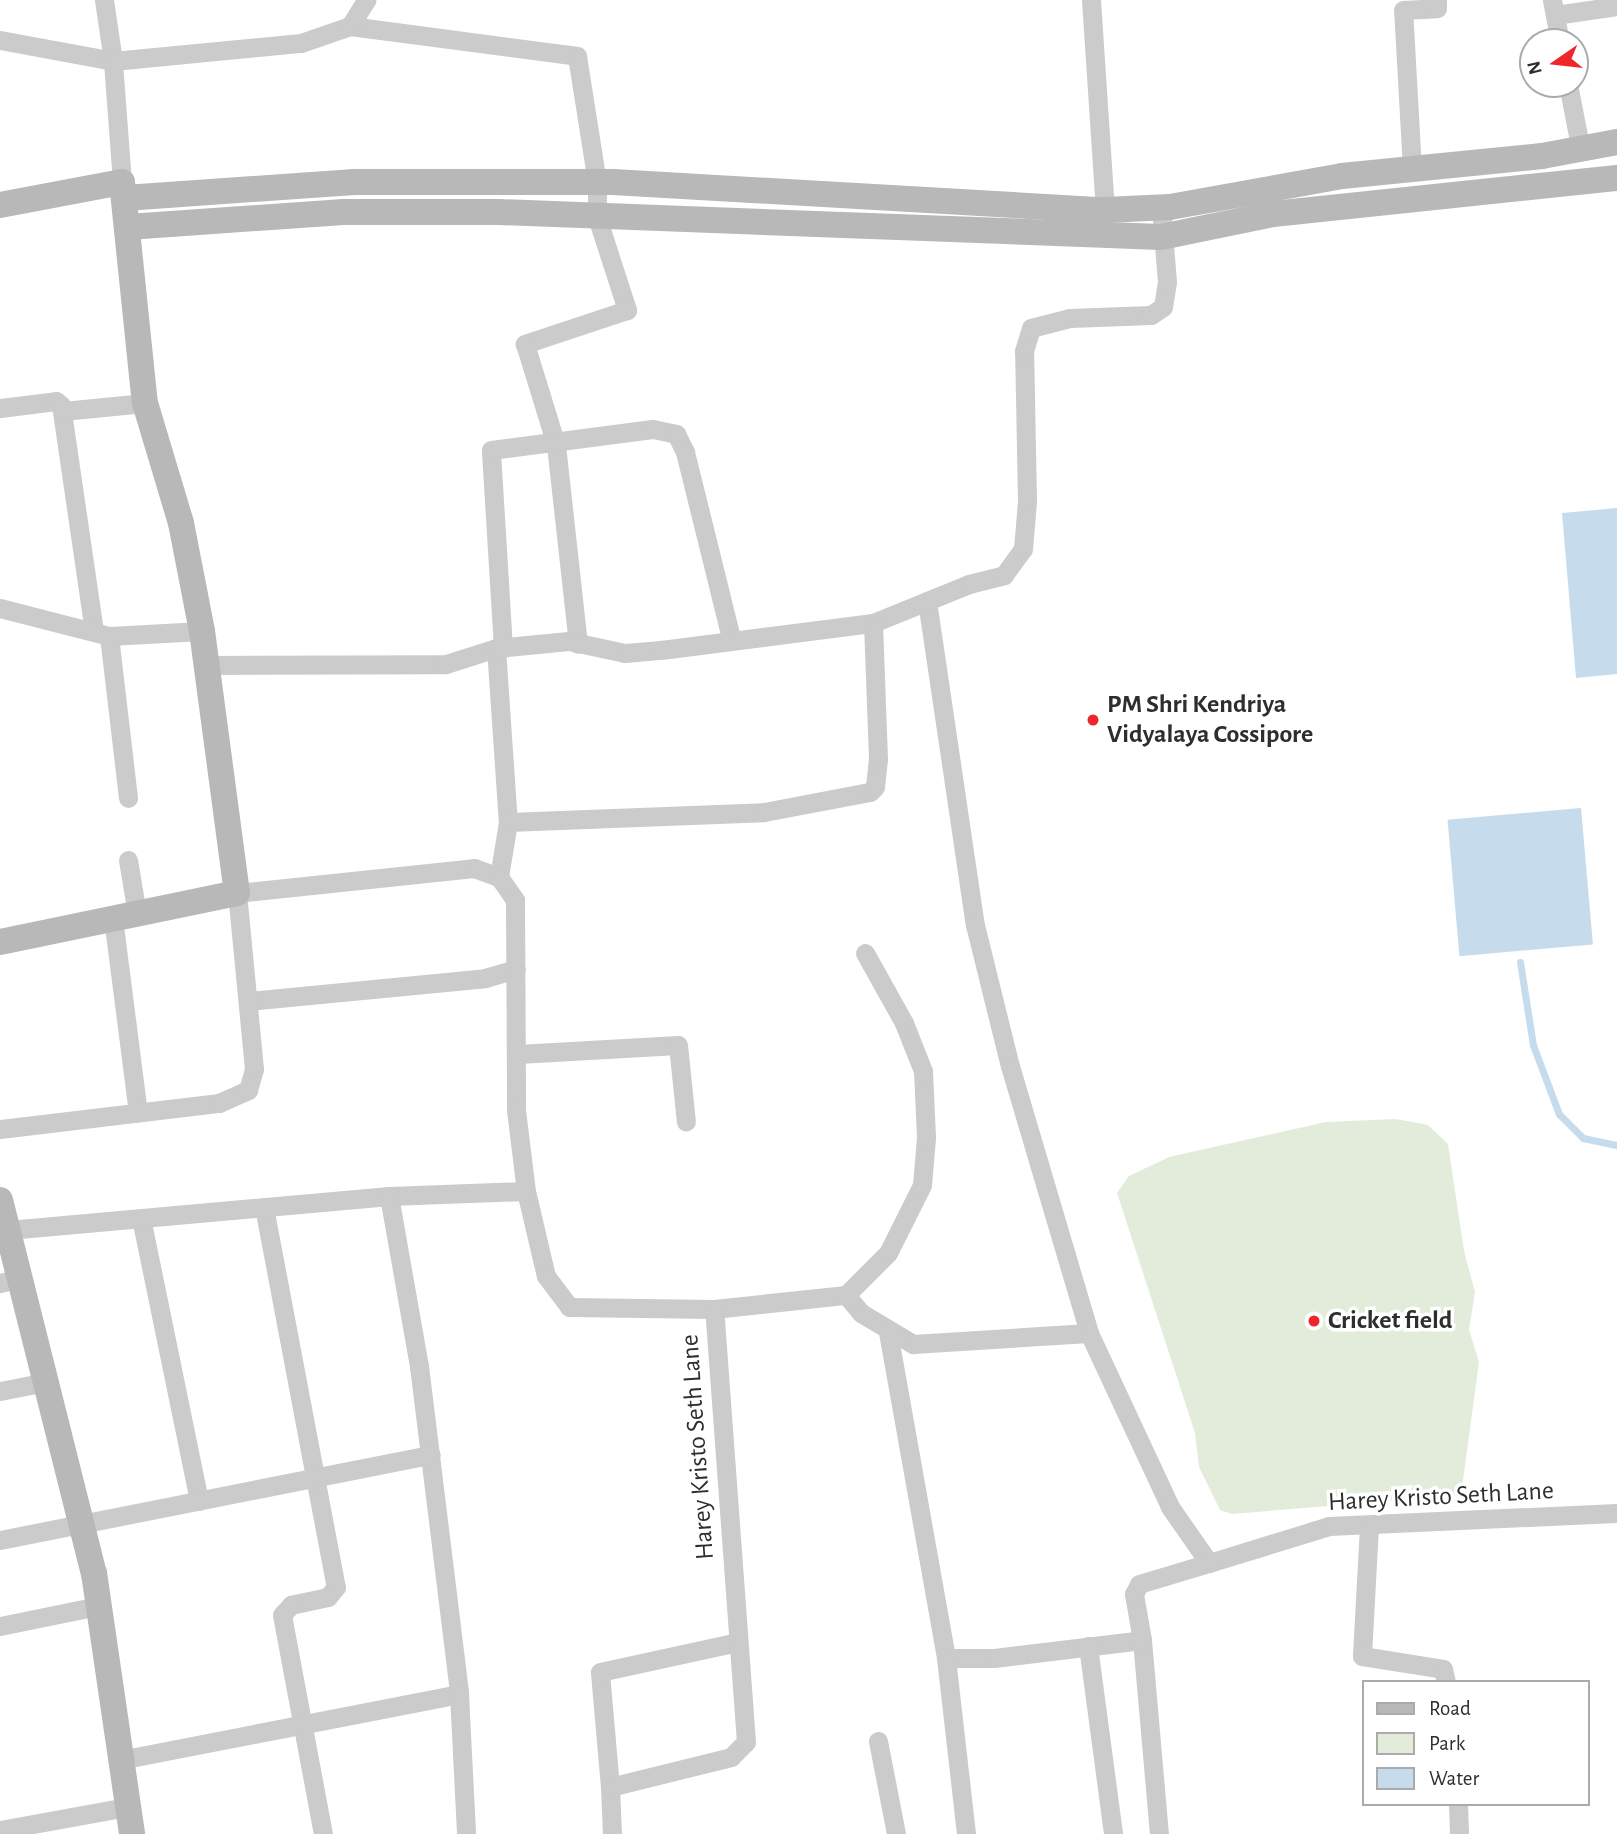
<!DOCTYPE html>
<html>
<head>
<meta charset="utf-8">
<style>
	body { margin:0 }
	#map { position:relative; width:1617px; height:1834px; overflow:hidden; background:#fff; font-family:"Alegreya Sans",sans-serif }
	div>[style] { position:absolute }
	.green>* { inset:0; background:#e3ecdb }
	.water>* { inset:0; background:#c6dced; transform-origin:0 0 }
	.stream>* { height:7px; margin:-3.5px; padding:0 3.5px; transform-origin:3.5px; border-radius:3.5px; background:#c6dced }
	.street>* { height:19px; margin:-9.5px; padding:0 9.5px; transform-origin:9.5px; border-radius:9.5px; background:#cbcbcb }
	.secondary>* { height:26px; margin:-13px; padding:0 13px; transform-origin:13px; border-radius:13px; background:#b8b8b8 }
	.dots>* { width:19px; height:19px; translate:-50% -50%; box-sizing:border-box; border:4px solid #fff; border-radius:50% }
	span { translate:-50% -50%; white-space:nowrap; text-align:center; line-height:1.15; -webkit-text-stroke:7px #fff; paint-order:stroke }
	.poi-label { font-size:26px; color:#2e2e2e; font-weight:700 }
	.left { translate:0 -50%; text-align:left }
	.street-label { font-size:26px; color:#2e2e2e }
	.legend { position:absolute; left:1362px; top:1680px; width:228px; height:126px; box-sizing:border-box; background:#fff; border:2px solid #ababab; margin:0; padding:9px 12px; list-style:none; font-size:21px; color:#2e2e2e }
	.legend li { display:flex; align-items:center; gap:14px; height:35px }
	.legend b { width:35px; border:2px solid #ababab }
	.north { position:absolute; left:1519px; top:28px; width:70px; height:70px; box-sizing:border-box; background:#fff; border:2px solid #ababab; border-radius:50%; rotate:256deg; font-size:19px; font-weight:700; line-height:28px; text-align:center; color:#2e2e2e }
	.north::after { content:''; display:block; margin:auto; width:24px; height:32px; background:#ef262a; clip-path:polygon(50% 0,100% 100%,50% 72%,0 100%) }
</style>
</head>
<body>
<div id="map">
	<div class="green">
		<i style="clip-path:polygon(1396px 1119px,1428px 1125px,1448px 1144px,1464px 1251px,1475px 1292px,1469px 1330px,1479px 1362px,1461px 1495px,1232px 1514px,1220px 1510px,1199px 1467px,1195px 1433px,1117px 1193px,1129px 1176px,1169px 1157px,1326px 1122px)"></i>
	</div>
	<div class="water">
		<i style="clip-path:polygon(1617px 508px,1617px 674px,1576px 678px,1562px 513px)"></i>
		<i style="left:1581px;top:808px;width:137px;height:134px;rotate:85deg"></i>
	</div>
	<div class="stream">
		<i style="left:1520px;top:962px;width:84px;rotate:81.1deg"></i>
		<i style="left:1533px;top:1045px;width:74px;rotate:69.4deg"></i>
		<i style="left:1559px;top:1114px;width:34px;rotate:45deg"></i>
		<i style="left:1583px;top:1138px;width:35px;rotate:12deg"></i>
	</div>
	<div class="street">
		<i style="left:1091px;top:0;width:210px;rotate:86.2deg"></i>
		<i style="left:1552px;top:0;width:43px;rotate:79.2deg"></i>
		<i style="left:1555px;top:15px;width:63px;rotate:-8.3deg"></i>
		<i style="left:350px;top:26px;width:229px;rotate:7.5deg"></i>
		<i style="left:577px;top:56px;width:128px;rotate:81deg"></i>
		<i style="left:597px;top:182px;width:35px;rotate:90deg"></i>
		<i style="left:597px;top:217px;width:98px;rotate:72.1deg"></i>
		<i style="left:627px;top:310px;width:108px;rotate:161.6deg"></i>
		<i style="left:525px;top:344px;width:106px;rotate:72.9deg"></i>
		<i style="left:556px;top:445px;width:200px;rotate:83.7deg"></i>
		<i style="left:0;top:40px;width:115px;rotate:10.5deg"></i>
		<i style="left:113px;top:61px;width:62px;rotate:-98.4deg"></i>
		<i style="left:1568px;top:84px;width:63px;rotate:79deg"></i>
		<i style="left:1412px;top:169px;width:159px;rotate:-93.2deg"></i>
		<i style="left:1403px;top:10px;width:34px;rotate:-3deg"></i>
		<i style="left:1437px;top:8px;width:8px;rotate:-90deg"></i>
		<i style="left:122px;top:182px;width:121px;rotate:-94.3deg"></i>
		<i style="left:113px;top:61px;width:189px;rotate:-5.5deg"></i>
		<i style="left:301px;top:43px;width:52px;rotate:-19.1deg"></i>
		<i style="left:350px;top:26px;width:31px;rotate:-58deg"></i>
		<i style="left:0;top:408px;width:56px;rotate:-7.1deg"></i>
		<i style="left:56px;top:401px;width:6px;rotate:39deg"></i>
		<i style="left:61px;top:405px;width:229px;rotate:81.7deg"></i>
		<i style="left:63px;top:411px;width:82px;rotate:-5.6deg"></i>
		<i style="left:927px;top:601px;width:328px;rotate:81.6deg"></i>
		<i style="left:975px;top:925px;width:145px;rotate:76.1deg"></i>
		<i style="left:1010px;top:1066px;width:278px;rotate:73.5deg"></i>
		<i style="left:0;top:608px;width:113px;rotate:14.4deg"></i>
		<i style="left:109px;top:636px;width:93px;rotate:-3.1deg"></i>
		<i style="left:109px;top:636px;width:163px;rotate:83.3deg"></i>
		<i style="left:496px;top:648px;width:174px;rotate:86.1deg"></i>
		<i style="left:508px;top:822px;width:56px;rotate:99.3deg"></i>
		<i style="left:503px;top:648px;width:198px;rotate:-93.5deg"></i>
		<i style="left:491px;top:450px;width:163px;rotate:-7.4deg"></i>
		<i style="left:653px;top:429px;width:24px;rotate:12deg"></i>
		<i style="left:676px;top:434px;width:20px;rotate:63deg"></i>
		<i style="left:685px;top:452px;width:192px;rotate:76.1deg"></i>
		<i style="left:207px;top:665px;width:239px;rotate:-0.2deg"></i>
		<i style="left:446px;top:664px;width:52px;rotate:-17.7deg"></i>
		<i style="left:496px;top:648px;width:73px;rotate:-5.5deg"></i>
		<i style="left:569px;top:641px;width:57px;rotate:12.1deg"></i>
		<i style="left:625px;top:653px;width:36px;rotate:-5deg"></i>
		<i style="left:661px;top:650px;width:214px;rotate:-7.3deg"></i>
		<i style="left:873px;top:623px;width:104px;rotate:-22.1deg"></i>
		<i style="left:969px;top:584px;width:36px;rotate:-14deg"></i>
		<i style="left:1004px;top:575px;width:32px;rotate:-54deg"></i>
		<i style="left:1023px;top:549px;width:48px;rotate:-85.2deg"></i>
		<i style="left:1027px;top:501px;width:150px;rotate:-91.1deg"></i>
		<i style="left:1024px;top:351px;width:24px;rotate:-73deg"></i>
		<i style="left:1031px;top:328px;width:40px;rotate:-14.4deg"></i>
		<i style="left:1070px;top:318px;width:81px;rotate:-2.1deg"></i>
		<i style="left:1151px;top:315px;width:14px;rotate:-34deg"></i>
		<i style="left:1163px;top:307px;width:25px;rotate:-81deg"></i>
		<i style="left:1167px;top:282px;width:74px;rotate:-94.6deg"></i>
		<i style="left:508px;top:822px;width:256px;rotate:-2.2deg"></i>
		<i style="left:764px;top:812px;width:108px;rotate:-10.7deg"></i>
		<i style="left:870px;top:792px;width:7px;rotate:-45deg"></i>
		<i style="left:875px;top:787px;width:28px;rotate:-84deg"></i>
		<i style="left:878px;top:759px;width:136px;rotate:-92.1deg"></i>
		<i style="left:128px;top:860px;width:55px;rotate:80.5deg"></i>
		<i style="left:113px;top:918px;width:196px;rotate:82.7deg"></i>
		<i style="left:248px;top:1001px;width:238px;rotate:-5.5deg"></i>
		<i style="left:485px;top:978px;width:32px;rotate:-16deg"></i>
		<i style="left:518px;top:1054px;width:160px;rotate:-3.2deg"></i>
		<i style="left:678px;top:1045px;width:77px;rotate:84.1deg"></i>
		<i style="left:0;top:1129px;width:221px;rotate:-6.8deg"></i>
		<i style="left:219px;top:1103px;width:32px;rotate:-24deg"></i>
		<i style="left:248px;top:1090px;width:22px;rotate:-74deg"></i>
		<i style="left:254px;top:1069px;width:177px;rotate:-95.5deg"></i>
		<i style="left:237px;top:893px;width:238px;rotate:-6deg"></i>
		<i style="left:474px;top:868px;width:27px;rotate:20deg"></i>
		<i style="left:499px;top:877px;width:28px;rotate:55deg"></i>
		<i style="left:515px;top:900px;width:210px;rotate:89.7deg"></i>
		<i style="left:516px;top:1110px;width:82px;rotate:83deg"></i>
		<i style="left:526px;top:1191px;width:87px;rotate:76.8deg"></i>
		<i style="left:546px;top:1276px;width:39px;rotate:53deg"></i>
		<i style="left:569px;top:1307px;width:145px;rotate:0.8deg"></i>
		<i style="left:714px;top:1309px;width:133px;rotate:-6.1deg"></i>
		<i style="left:846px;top:1295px;width:23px;rotate:50deg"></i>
		<i style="left:861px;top:1313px;width:61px;rotate:30.8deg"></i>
		<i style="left:913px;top:1344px;width:176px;rotate:-3.6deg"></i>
		<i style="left:1089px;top:1333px;width:192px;rotate:65deg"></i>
		<i style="left:1170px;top:1507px;width:68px;rotate:55.1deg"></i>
		<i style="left:1209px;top:1563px;width:126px;rotate:-17.1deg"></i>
		<i style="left:1329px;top:1526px;width:288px;rotate:-2.6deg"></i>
		<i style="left:389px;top:1196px;width:137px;rotate:-2.1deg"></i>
		<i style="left:264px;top:1207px;width:387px;rotate:79.3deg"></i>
		<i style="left:336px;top:1587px;width:13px;rotate:129deg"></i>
		<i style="left:328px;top:1597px;width:38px;rotate:168deg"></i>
		<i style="left:291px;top:1605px;width:13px;rotate:132deg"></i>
		<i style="left:282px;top:1615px;width:223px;rotate:79.4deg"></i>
		<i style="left:141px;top:1218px;width:289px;rotate:78.4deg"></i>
		<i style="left:8px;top:1230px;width:383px;rotate:-5.1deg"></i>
		<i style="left:389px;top:1196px;width:173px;rotate:80deg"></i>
		<i style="left:419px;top:1366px;width:330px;rotate:83deg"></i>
		<i style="left:0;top:1283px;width:21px;rotate:-14deg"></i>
		<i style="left:846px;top:1295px;width:59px;rotate:-45deg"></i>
		<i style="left:888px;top:1253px;width:76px;rotate:-63.4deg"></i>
		<i style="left:922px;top:1185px;width:48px;rotate:-85.2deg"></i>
		<i style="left:926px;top:1137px;width:66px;rotate:-92.6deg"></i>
		<i style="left:923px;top:1071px;width:52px;rotate:-111.6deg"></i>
		<i style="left:904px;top:1023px;width:80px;rotate:-119.1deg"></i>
		<i style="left:888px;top:1332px;width:331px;rotate:79.9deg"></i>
		<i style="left:946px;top:1658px;width:48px"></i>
		<i style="left:994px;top:1658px;width:149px;rotate:-6.9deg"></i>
		<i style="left:1142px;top:1640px;width:195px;rotate:85deg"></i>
		<i style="left:0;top:1391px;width:47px;rotate:-11.1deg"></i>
		<i style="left:1369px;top:1526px;width:130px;rotate:93.1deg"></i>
		<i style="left:1362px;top:1656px;width:82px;rotate:9.1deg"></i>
		<i style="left:1443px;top:1669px;width:13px;rotate:77deg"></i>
		<i style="left:0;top:1540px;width:439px;rotate:-11.2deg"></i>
		<i style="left:0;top:1626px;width:100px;rotate:-11.5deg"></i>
		<i style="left:1142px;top:1640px;width:47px;rotate:-99.9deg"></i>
		<i style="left:1134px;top:1594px;width:11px;rotate:-63deg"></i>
		<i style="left:1139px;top:1584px;width:73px;rotate:-16.7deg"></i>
		<i style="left:1088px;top:1646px;width:190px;rotate:82.4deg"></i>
		<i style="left:946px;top:1658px;width:177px;rotate:83.5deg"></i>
		<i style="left:878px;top:1741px;width:95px;rotate:79deg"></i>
		<i style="left:120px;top:1760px;width:345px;rotate:-11deg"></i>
		<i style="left:459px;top:1694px;width:140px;rotate:87.1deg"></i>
		<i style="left:610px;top:1787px;width:115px;rotate:-95deg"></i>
		<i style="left:600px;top:1672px;width:141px;rotate:-12.3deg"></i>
		<i style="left:1458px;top:1804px;width:30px;rotate:88deg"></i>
		<i style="left:0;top:1830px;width:128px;rotate:-10.3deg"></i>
		<i style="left:612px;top:1834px;width:47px;rotate:-92.4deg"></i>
		<i style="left:610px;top:1787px;width:125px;rotate:-13.9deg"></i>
		<i style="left:731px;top:1757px;width:21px;rotate:-45deg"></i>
		<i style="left:746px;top:1742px;width:434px;rotate:-94.2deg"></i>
	</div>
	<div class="secondary">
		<i style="left:125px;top:198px;width:230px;rotate:-4deg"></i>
		<i style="left:354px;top:182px;width:259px"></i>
		<i style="left:613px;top:182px;width:493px;rotate:3.3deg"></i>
		<i style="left:1105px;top:210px;width:65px;rotate:-2.6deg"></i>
		<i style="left:1170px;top:207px;width:175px;rotate:-10.2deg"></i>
		<i style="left:1342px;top:176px;width:201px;rotate:-5.7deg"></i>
		<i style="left:1542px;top:156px;width:76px;rotate:-10.6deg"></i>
		<i style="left:0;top:205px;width:124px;rotate:-10.7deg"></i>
		<i style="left:122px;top:182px;width:222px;rotate:84.1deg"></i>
		<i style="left:145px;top:403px;width:125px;rotate:73.3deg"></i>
		<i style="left:181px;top:523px;width:110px;rotate:79deg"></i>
		<i style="left:202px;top:631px;width:264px;rotate:82.4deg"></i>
		<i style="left:237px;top:893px;width:242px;rotate:168.3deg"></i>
		<i style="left:128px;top:227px;width:216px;rotate:-4deg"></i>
		<i style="left:343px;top:212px;width:156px"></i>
		<i style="left:499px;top:212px;width:662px;rotate:2.16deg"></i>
		<i style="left:1161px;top:237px;width:114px;rotate:-11.6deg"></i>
		<i style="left:1273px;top:214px;width:346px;rotate:-6deg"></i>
		<i style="left:0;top:1200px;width:385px;rotate:75.9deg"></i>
		<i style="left:94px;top:1573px;width:264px;rotate:81.7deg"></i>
	</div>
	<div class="dots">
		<i style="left:1093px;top:720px;background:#ef262a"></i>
		<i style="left:1314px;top:1321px;background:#ef262a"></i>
	</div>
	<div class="poi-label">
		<span class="left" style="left:1107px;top:720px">PM Shri Kendriya<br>Vidyalaya Cossipore</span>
		<span class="left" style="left:1328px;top:1321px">Cricket field</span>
	</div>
	<div class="street-label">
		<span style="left:698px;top:1447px;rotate:-94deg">Harey Kristo Seth Lane</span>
		<span style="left:1441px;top:1497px;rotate:-3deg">Harey Kristo Seth Lane</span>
	</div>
	<ul class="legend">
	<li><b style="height:9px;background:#b8b8b8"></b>Road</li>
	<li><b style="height:19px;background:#e3ecdb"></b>Park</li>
	<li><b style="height:19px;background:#c6dced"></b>Water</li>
	</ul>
	<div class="north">N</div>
</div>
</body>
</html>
